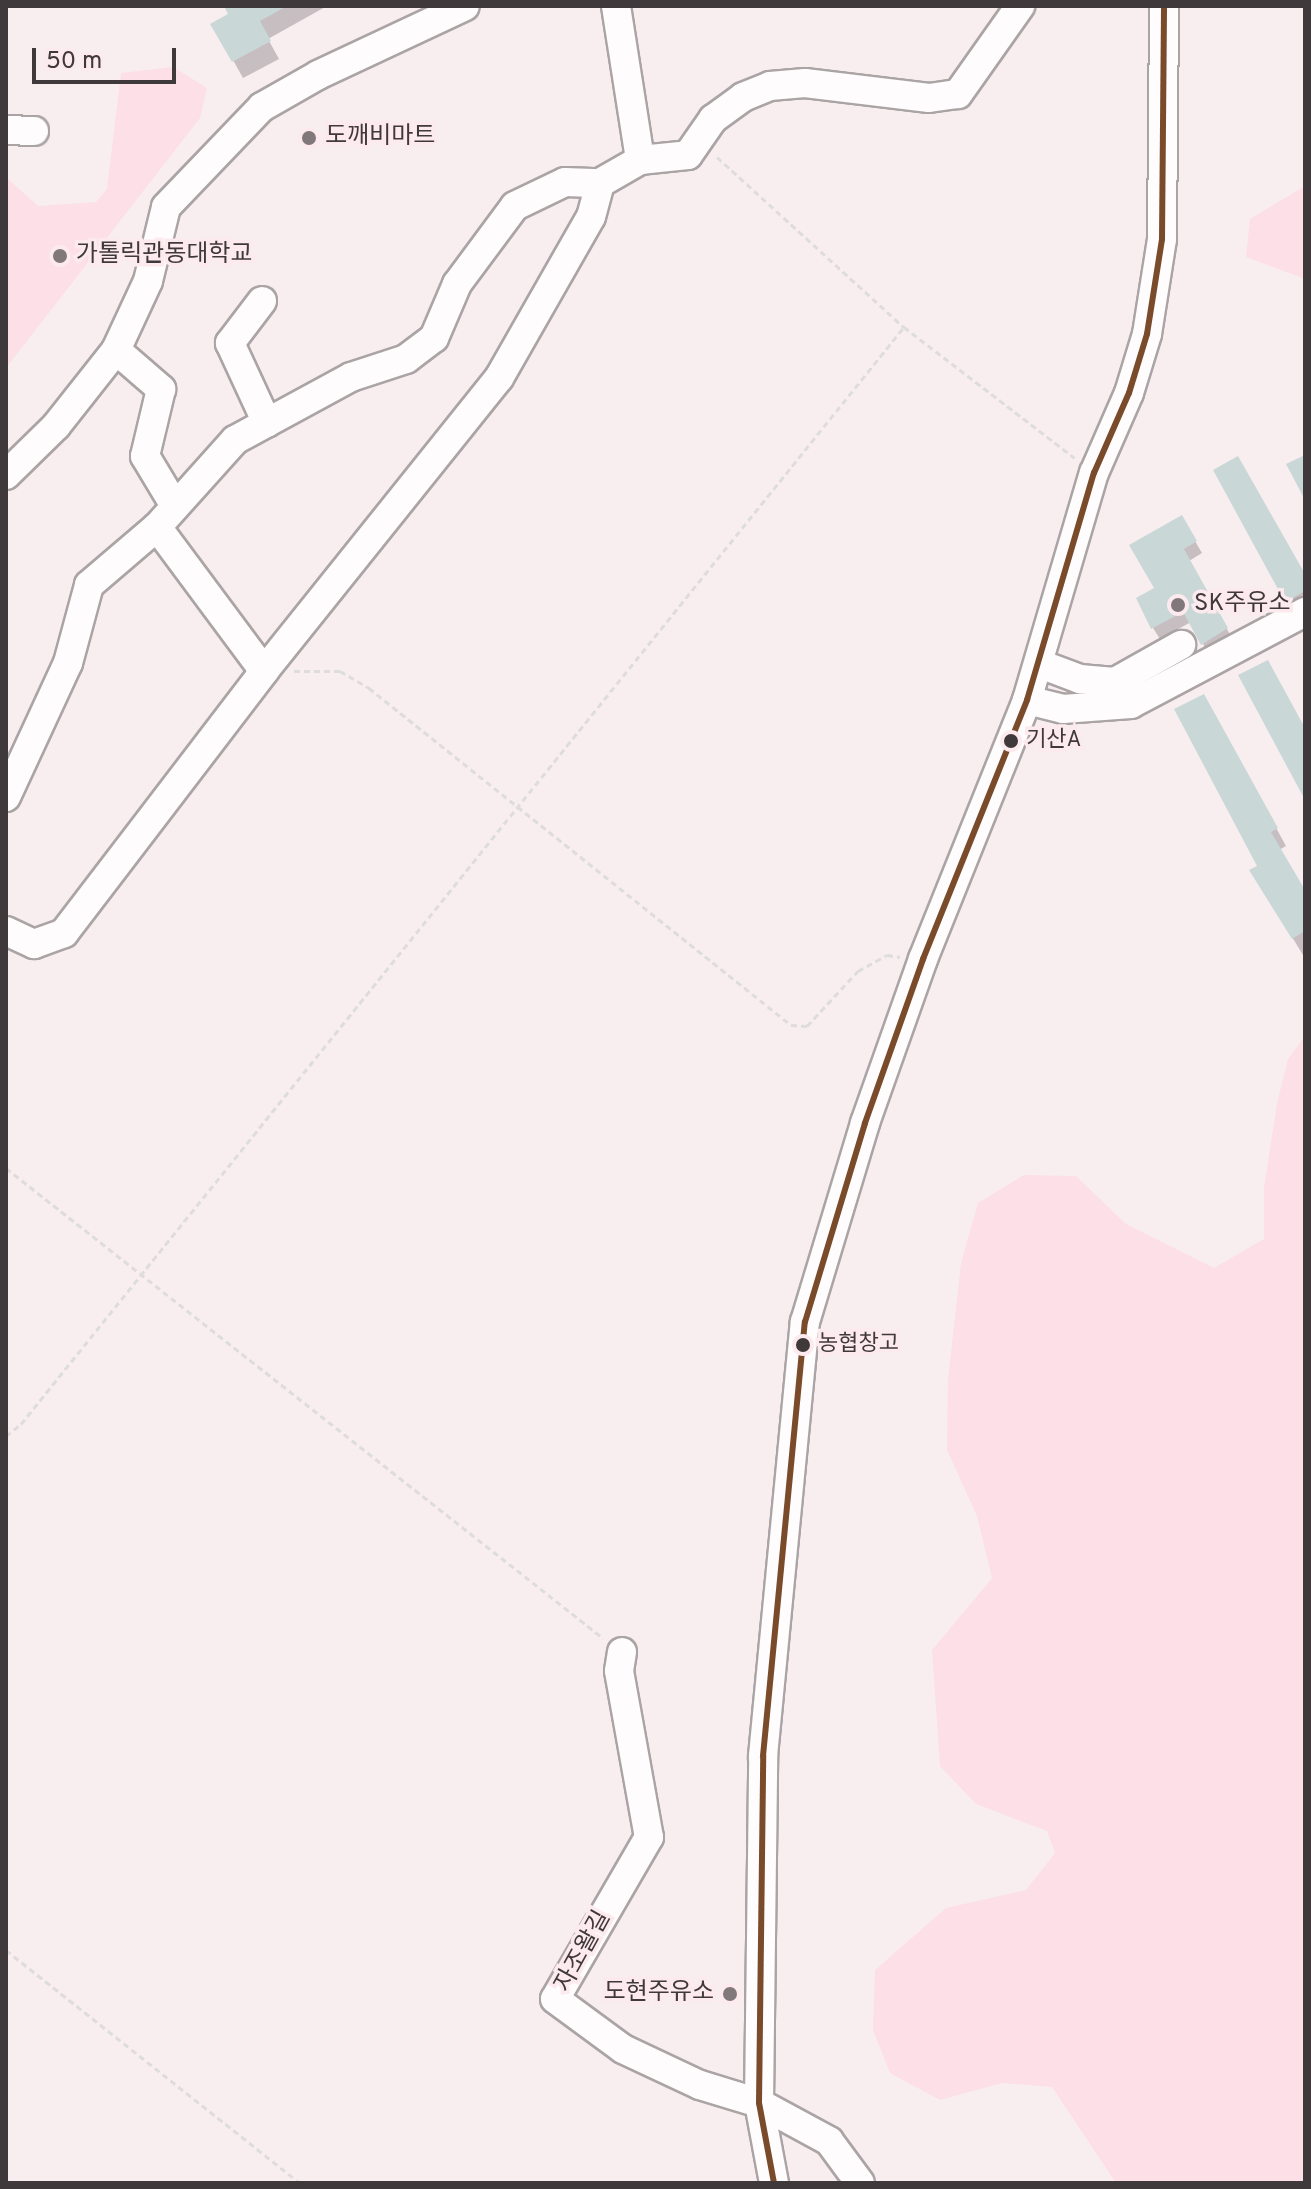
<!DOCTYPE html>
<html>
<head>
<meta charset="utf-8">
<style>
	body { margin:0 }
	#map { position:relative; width:1311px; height:2189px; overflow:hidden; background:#f8eef0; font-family:Overpass,"Noto Sans KR",sans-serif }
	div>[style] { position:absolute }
	.green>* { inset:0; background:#fcdfe7 }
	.shadow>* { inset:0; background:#0003 }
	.building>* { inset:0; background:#c9d7d7 }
	.path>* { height:3px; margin-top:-1.5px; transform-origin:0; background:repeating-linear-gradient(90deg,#dedcdc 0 6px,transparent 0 10px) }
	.roads { filter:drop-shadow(2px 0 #aba4a5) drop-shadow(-2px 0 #aba4a5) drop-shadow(0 2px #aba4a5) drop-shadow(0 -2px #aba4a5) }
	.minor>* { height:28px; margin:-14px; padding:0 14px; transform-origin:14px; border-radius:14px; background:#fefcfd }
	.bus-1>* { height:6px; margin:-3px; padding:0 3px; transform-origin:3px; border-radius:3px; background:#7a4b2a }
	.dots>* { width:22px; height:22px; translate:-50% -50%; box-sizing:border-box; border:4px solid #fceaee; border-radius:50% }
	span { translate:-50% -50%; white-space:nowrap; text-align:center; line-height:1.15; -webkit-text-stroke:7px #fceaee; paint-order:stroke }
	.bus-label { font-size:22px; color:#40393b }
	.left { translate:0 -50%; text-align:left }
	.poi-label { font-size:24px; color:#40393b }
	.right { translate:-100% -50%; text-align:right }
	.street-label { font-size:24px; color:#40393b }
	.frame { position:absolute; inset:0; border:8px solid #40393b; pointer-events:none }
	.scale { position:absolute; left:32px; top:48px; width:144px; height:36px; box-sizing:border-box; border:4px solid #40393b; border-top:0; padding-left:10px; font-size:24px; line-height:28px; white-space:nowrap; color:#40393b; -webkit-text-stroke:6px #fceaee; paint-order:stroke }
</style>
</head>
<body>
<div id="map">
	<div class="green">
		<i style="clip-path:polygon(173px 67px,207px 88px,200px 118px,6px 368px,6px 177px,38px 206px,96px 202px,107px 189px,121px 73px)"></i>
		<i style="clip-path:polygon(1305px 186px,1305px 279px,1246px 257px,1250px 219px)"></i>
		<i style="clip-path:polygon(1305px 1036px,1305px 2183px,1116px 2183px,1052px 2087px,1002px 2083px,940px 2100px,890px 2073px,873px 2030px,875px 1970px,946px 1908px,1026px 1890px,1055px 1853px,1047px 1831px,976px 1804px,940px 1766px,932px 1650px,992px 1578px,977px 1516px,947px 1450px,948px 1380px,961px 1263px,978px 1203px,1024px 1175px,1076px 1176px,1126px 1224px,1214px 1268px,1264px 1239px,1264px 1188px,1277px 1103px,1288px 1059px)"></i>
	</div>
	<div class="shadow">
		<i style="clip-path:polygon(226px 6px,327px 6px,268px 39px,279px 59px,243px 78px,213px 24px,231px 15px)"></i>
		<i style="clip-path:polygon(1216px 470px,1305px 578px,1305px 614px,1296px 618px)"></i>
		<i style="clip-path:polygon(1181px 517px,1202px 553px,1189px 561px,1233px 640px,1209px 655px,1191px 622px,1160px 639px,1153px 628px,1157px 589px)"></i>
		<i style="clip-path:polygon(1204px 696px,1286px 846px,1279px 850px,1305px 894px,1303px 955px,1262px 888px,1259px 866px)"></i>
	</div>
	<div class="building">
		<i style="clip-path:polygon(224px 6px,287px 6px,260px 21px,271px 41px,232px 62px,210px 24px,228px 14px)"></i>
		<i style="clip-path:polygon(1305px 455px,1305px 500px,1286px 464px)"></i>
		<i style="clip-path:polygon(1238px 456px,1305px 574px,1305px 591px,1285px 602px,1213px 470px)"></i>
		<i style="clip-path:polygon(1182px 515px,1197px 541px,1184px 549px,1228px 628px,1201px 645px,1183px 612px,1151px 629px,1136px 598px,1154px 588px,1129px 545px)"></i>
		<i style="clip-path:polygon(1268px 660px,1305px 728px,1305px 800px,1238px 675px)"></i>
		<i style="clip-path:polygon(1204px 694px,1278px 828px,1271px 832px,1305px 890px,1305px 931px,1292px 939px,1249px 870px,1257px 866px,1174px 709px)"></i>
	</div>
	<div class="path">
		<i style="left:717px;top:157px;width:253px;rotate:42.3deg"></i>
		<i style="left:904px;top:327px;width:215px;rotate:37.5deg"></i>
		<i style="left:294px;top:671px;width:46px"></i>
		<i style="left:340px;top:671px;width:34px;rotate:30deg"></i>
		<i style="left:369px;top:688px;width:540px;rotate:38.61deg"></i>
		<i style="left:791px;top:1025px;width:16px;rotate:4deg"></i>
		<i style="left:807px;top:1026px;width:75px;rotate:-47.2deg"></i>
		<i style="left:858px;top:971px;width:33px;rotate:-29deg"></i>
		<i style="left:887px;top:955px;width:13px;rotate:9deg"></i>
		<i style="left:6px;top:1168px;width:760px;rotate:38.21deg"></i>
		<i style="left:6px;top:1436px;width:19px;rotate:-39deg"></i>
		<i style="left:21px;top:1424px;width:1408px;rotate:-51.17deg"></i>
		<i style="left:6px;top:1950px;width:375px;rotate:38.4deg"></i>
	</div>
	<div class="roads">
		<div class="minor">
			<i style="left:616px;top:6px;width:156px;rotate:81.1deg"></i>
			<i style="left:6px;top:130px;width:28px;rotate:2deg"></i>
			<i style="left:262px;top:301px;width:53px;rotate:127.3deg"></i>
			<i style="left:230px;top:343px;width:88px;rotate:65.2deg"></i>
			<i style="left:116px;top:350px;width:60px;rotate:40.9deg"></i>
			<i style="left:161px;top:389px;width:69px;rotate:103.4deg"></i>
			<i style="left:145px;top:456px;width:58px;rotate:59deg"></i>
			<i style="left:6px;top:475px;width:70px;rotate:-44.4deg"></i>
			<i style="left:56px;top:426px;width:97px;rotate:-51.7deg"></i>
			<i style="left:116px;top:350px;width:76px;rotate:-65.1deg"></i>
			<i style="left:148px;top:281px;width:76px;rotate:-76.3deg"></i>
			<i style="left:166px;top:207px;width:139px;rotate:-46.2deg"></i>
			<i style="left:262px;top:107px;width:64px;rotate:-29.7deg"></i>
			<i style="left:318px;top:75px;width:162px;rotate:-25.1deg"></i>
			<i style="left:157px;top:527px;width:179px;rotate:53.4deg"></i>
			<i style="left:1040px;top:664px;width:43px;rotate:20.6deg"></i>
			<i style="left:1080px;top:679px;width:35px;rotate:5deg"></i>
			<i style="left:1115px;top:682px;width:76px;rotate:-29.3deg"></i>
			<i style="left:1027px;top:700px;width:37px;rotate:14deg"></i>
			<i style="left:1063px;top:709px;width:68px;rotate:-4.2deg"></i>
			<i style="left:1131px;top:704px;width:197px;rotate:-27.9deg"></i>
			<i style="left:6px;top:797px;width:148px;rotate:-65.2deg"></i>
			<i style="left:68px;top:663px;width:81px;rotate:-74.9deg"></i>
			<i style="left:89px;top:585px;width:89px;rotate:-40.5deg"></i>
			<i style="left:157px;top:527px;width:117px;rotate:-48.1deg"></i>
			<i style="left:235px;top:440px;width:132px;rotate:-28.5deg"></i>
			<i style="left:351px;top:377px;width:58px;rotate:-18.1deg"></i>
			<i style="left:406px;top:359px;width:35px;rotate:-37deg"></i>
			<i style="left:434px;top:338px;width:59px;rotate:-66.9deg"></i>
			<i style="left:457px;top:284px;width:97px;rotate:-53.4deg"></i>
			<i style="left:515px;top:206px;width:55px;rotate:-25.6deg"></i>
			<i style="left:565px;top:182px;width:35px;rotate:2deg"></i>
			<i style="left:6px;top:931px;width:31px;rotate:25deg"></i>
			<i style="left:34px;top:944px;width:32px;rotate:-20deg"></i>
			<i style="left:64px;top:933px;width:330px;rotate:-52.6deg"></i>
			<i style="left:264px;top:671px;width:376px;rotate:-51.3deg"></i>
			<i style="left:499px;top:378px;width:185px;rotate:-60.3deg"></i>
			<i style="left:591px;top:217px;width:35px;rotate:-75deg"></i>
			<i style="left:600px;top:183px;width:46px;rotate:-29.9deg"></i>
			<i style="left:640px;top:160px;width:48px;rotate:-5.9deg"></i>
			<i style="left:688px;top:155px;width:44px;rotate:-55.2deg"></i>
			<i style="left:713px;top:119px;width:37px;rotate:-36deg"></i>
			<i style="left:743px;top:97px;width:29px;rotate:-22deg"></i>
			<i style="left:770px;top:86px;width:35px;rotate:-5deg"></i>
			<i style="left:805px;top:83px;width:125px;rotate:6.9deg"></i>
			<i style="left:929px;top:98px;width:29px;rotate:-8deg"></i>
			<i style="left:958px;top:94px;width:108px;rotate:-54.8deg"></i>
			<i style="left:622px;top:1652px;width:19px;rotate:99deg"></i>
			<i style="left:619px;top:1671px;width:169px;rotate:79.8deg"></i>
			<i style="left:649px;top:1837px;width:187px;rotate:120.1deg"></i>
			<i style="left:555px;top:1999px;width:84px;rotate:36.3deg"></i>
			<i style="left:623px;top:2049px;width:85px;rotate:25.1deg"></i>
			<i style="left:700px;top:2085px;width:62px;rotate:17deg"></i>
			<i style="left:759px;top:2103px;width:80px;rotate:28.5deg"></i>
			<i style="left:829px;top:2141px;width:52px;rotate:53.6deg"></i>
			<i style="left:774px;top:2183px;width:81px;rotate:-100.6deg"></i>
			<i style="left:759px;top:2103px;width:347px;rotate:-89.3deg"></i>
			<i style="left:763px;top:1756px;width:436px;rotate:-84.5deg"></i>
			<i style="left:805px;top:1322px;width:208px;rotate:-73.2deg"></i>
			<i style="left:865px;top:1123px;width:174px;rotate:-70.5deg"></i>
			<i style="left:923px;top:959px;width:279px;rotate:-68.1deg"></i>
			<i style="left:1027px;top:700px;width:237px;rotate:-73.6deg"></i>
			<i style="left:1094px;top:473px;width:87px;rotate:-66.4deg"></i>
			<i style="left:1129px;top:393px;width:62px;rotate:-73deg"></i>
			<i style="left:1147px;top:334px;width:96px;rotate:-81deg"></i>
			<i style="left:1162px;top:239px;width:233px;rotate:-89.5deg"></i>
		</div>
	</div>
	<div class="bus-1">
		<i style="left:774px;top:2183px;width:81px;rotate:-100.6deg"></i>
		<i style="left:759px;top:2103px;width:347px;rotate:-89.3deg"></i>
		<i style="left:763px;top:1756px;width:436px;rotate:-84.5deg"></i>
		<i style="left:805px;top:1322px;width:208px;rotate:-73.2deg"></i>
		<i style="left:865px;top:1123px;width:174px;rotate:-70.5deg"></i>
		<i style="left:923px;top:959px;width:279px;rotate:-68.1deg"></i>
		<i style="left:1027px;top:700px;width:237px;rotate:-73.6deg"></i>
		<i style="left:1094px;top:473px;width:87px;rotate:-66.4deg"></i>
		<i style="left:1129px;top:393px;width:62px;rotate:-73deg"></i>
		<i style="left:1147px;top:334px;width:96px;rotate:-81deg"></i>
		<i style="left:1162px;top:239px;width:233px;rotate:-89.5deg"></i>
	</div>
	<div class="dots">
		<i style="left:309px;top:138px;background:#80787a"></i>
		<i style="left:60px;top:256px;background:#80787a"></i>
		<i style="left:1178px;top:605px;background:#80787a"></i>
		<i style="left:1011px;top:741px;background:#40393b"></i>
		<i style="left:803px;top:1345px;background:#40393b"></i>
		<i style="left:730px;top:1994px;background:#80787a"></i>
	</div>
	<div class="bus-label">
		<span class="left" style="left:1026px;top:741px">기산A</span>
		<span class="left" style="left:818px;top:1345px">농협창고</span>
	</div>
	<div class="poi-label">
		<span class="left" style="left:325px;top:138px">도깨비마트</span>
		<span class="left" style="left:76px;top:256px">가톨릭관동대학교</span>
		<span class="left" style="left:1194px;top:605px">SK주유소</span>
		<span class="right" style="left:714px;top:1994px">도현주유소</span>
	</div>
	<div class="street-label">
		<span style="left:584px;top:1952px;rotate:-61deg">자조왈길</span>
	</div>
	<div class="frame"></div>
	<div class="scale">50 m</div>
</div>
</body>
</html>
